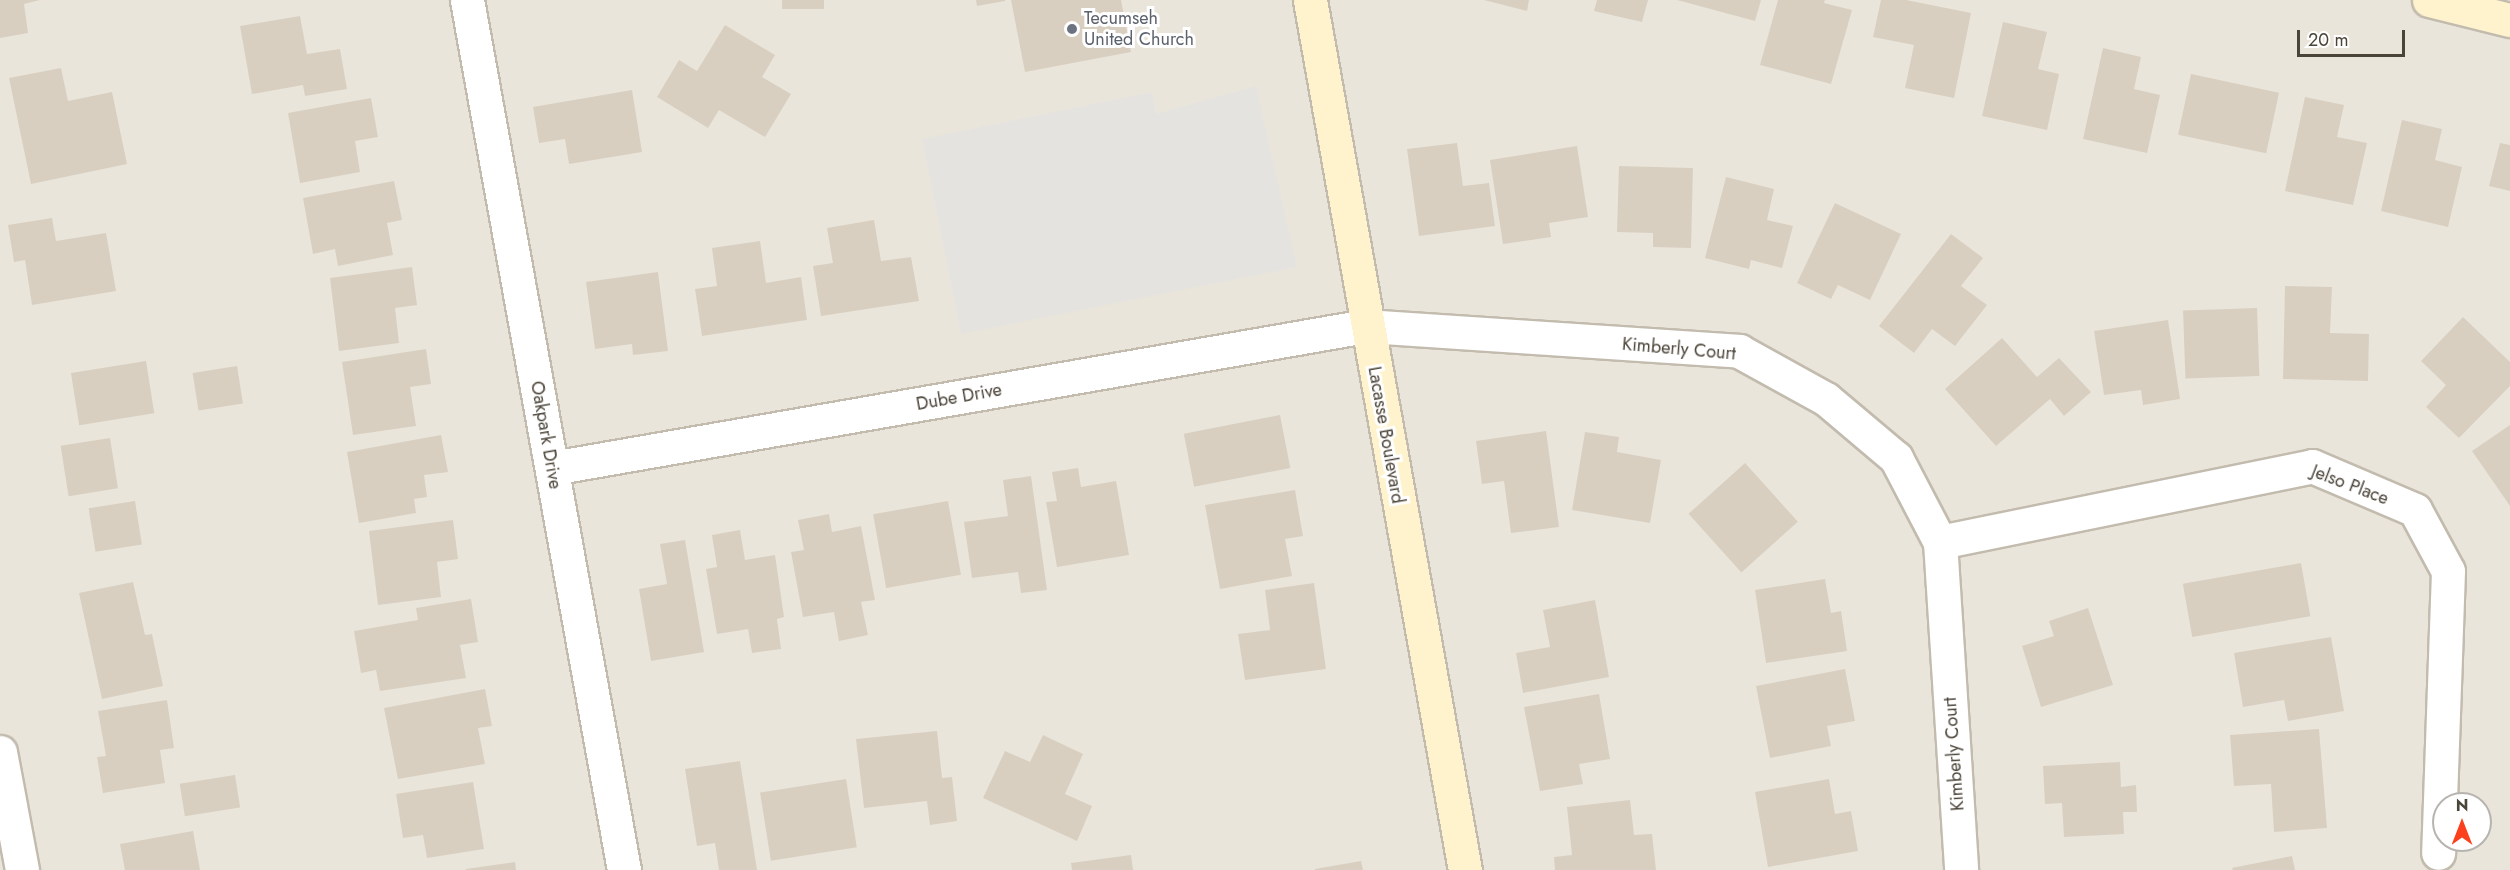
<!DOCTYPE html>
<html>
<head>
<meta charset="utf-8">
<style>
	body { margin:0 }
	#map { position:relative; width:2510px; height:870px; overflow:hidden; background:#f6f3ec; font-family:Jost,sans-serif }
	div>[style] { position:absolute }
	.residential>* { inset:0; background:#eae5da }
	.parking>* { inset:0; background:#e5e3e0 }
	.building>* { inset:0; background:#d8cfc1; transform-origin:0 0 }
	.roads { filter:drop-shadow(2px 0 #c2bbae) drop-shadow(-2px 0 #c2bbae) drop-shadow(0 2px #c2bbae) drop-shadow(0 -2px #c2bbae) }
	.street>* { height:33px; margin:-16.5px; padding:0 16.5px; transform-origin:16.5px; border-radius:16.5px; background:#fff }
	.secondary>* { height:33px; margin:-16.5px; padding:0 16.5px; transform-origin:16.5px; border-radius:16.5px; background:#fff3cd }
	.dots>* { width:16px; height:16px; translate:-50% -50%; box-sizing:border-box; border:3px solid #fff; border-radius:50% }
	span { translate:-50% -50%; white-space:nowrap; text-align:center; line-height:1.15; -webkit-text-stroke:6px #fff; paint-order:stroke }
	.worship-label { font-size:18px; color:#5b616d }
	.left { translate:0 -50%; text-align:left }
	.street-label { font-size:18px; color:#4b4439 }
	.north { position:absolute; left:2432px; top:792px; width:60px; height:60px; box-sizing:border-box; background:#fff; border:2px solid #b7b4b0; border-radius:50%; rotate:0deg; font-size:16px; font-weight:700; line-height:24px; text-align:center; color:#4b4439 }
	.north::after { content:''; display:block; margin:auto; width:21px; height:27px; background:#fc3f1d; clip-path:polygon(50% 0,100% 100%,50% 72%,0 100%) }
	.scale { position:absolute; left:2297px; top:30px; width:108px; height:27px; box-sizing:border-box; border:3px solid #4b4439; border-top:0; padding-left:8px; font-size:18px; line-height:21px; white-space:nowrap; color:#4b4439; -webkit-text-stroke:4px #fff; paint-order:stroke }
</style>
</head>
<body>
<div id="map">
	<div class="residential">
		<i style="clip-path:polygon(evenodd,0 0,2510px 0,2510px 870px,0 870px,0 0,2444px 804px,2480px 804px,2480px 840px,2444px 840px,2444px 804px)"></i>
	</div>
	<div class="parking">
		<i style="clip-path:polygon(1256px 86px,1297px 267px,961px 334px,922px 139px,1152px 92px,1156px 114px)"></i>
	</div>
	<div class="building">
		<i style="clip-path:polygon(0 0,40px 0,24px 4px,28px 33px,0 38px)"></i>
		<i style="left:782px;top:0;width:42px;height:9px"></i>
		<i style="clip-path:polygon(976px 0,1005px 0,1005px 1px,977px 6px)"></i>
		<i style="clip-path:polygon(1011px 0,1121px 0,1131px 52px,1025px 72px)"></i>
		<i style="clip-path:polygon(1484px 0,1529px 0,1527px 11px)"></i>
		<i style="clip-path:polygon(1597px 0,1648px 0,1642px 22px,1594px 11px)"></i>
		<i style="clip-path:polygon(1677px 0,1761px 0,1755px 21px)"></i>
		<i style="clip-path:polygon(1778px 0,1825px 0,1824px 3px,1852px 10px,1831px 84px,1760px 65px)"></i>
		<i style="clip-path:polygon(1881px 0,1906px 0,1971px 13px,1954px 98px,1905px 88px,1914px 45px,1873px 37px)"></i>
		<i style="clip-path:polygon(300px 16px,307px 54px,340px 49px,347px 89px,305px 96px,303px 85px,252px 94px,240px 26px)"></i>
		<i style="clip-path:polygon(2003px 22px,2047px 32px,2038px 69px,2059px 74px,2047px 130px,1982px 116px)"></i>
		<i style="clip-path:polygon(725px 25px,775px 55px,762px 77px,791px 94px,765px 137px,719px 110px,708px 128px,657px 97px,679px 60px,697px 71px)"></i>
		<i style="clip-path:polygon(2103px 48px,2141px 57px,2134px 89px,2160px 95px,2147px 153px,2083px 139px)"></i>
		<i style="clip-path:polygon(61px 68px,68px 101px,112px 92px,127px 164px,31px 184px,9px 78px)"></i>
		<i style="left:2191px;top:74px;width:90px;height:62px;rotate:12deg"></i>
		<i style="clip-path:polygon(632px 90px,642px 152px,569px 164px,565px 139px,539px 143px,533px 107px)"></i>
		<i style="clip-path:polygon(2305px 97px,2344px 105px,2337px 137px,2367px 143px,2353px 205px,2285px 191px)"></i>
		<i style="clip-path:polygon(371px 98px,378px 137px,355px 141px,360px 172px,300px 183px,288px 113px)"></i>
		<i style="clip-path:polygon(2402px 120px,2442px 129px,2435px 160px,2462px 167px,2448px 227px,2381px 211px)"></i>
		<i style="clip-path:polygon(1457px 143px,1463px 186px,1489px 183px,1495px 226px,1419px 236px,1407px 149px)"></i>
		<i style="clip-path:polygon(2500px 143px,2510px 145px,2510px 191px,2489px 186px)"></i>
		<i style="clip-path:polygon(1577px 146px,1588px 217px,1549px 223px,1551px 237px,1503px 244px,1490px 160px)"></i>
		<i style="clip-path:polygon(1619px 166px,1693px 168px,1691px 248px,1653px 247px,1653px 233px,1617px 232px)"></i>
		<i style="clip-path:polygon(1726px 177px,1774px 189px,1767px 220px,1793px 226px,1782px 268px,1751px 260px,1749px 269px,1705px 258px)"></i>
		<i style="clip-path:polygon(394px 181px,402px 220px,387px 223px,393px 255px,338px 266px,335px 249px,313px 254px,303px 198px)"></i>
		<i style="clip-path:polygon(1835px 203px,1901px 234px,1870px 300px,1838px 285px,1831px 299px,1797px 283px)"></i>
		<i style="clip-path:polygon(52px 218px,56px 241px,106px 233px,116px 291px,32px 305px,25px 260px,14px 262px,8px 225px)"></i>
		<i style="clip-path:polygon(874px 220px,881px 261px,911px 257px,919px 301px,821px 316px,813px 266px,833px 263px,827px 228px)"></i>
		<i style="clip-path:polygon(1951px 234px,1983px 258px,1961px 286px,1987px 305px,1955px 346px,1932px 329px,1914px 353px,1879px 326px)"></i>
		<i style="clip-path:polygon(760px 241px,766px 283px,801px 277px,807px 320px,702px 336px,695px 289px,717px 286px,712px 248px)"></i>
		<i style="clip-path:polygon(412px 267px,417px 305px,395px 308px,399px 343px,339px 351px,330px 278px)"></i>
		<i style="clip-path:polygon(658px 272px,668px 351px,633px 355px,632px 344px,595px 349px,586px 282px)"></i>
		<i style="clip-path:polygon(2285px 286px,2332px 287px,2330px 333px,2369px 334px,2368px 381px,2283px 379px)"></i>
		<i style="left:2257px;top:308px;width:68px;height:74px;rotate:88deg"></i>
		<i style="clip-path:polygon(2463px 317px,2510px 362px,2510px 386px,2459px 438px,2426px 407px,2446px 385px,2421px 361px)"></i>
		<i style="clip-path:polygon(2168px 320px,2180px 399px,2143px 405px,2141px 390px,2104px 395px,2094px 331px)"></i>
		<i style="clip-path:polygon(2002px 338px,2037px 377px,2059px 358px,2091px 392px,2064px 416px,2050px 399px,1996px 446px,1945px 389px)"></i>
		<i style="clip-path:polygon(426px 349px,431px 384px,410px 387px,416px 426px,353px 435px,342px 362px)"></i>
		<i style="left:146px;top:361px;width:53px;height:76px;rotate:81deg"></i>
		<i style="left:237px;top:366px;width:38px;height:45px;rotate:81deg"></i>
		<i style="left:1280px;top:415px;width:54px;height:98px;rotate:79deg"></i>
		<i style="clip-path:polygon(2510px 425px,2510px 506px,2472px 451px)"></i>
		<i style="clip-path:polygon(1546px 431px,1559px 527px,1511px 533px,1504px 481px,1482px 484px,1476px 441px)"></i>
		<i style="clip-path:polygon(1585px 432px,1619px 437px,1617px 452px,1661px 460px,1650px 523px,1572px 510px)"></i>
		<i style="clip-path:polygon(441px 435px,448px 472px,424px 475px,427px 497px,414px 499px,416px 513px,359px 523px,347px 452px)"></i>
		<i style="left:110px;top:438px;width:51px;height:50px;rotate:81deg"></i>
		<i style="left:1745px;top:463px;width:79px;height:76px;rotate:48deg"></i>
		<i style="clip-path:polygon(1078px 468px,1081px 487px,1116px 481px,1129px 555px,1057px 567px,1046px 502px,1057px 501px,1052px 472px)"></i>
		<i style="clip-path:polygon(1031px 476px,1047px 590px,1021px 593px,1018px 572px,972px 578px,964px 522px,1008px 516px,1003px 480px)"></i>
		<i style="clip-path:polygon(1295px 490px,1303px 536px,1285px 539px,1292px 576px,1220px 589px,1205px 505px)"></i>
		<i style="left:135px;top:501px;width:44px;height:47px;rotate:81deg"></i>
		<i style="left:948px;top:501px;width:75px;height:76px;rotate:80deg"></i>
		<i style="clip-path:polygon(829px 514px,832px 532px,861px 526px,875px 600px,861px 602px,868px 635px,839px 641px,834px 612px,803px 617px,791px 552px,804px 550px,798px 520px)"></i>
		<i style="clip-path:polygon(453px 520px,458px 559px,437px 562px,441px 597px,378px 605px,369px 531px)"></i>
		<i style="clip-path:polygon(740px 530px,745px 560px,775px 555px,784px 617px,777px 619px,781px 649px,752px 653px,748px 629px,717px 634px,706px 569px,717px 567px,712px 535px)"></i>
		<i style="clip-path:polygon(685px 540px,704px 652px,651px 661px,639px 589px,667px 584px,660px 544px)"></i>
		<i style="left:2301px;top:563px;width:54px;height:120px;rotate:80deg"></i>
		<i style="clip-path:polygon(1825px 579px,1831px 613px,1841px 611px,1847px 651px,1766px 663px,1755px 590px)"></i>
		<i style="clip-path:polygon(133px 582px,145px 635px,152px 634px,163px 686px,102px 699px,79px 593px)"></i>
		<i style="clip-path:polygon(1314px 583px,1326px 669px,1245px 680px,1238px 634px,1270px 630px,1265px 590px)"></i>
		<i style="clip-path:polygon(471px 599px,478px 642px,460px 645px,466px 678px,380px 691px,376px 670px,361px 673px,354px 631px,418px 620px,416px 608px)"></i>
		<i style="clip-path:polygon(1595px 600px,1609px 677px,1523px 693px,1516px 653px,1550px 647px,1543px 610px)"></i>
		<i style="clip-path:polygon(2088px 608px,2113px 685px,2041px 707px,2022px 646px,2054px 636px,2049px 621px)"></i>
		<i style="clip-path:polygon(2331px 637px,2344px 711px,2288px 721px,2284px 700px,2243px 707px,2234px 653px)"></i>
		<i style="clip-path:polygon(1845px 669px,1855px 721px,1827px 726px,1831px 746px,1770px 758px,1756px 686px)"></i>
		<i style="clip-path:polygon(485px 689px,492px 726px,478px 728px,485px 764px,398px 779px,384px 708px)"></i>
		<i style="clip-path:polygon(1599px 694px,1610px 759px,1579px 764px,1583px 784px,1540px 791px,1524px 707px)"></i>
		<i style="clip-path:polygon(167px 700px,174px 748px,160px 750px,165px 783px,103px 793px,97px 757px,106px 756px,98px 711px)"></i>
		<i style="clip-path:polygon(2319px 729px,2327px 828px,2274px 832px,2271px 784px,2234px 786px,2230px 735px)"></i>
		<i style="clip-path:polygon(937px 731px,942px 778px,952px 777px,957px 821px,930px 825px,927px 801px,864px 808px,856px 739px)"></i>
		<i style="clip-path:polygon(1043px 735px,1083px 754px,1065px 794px,1092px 806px,1077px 841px,983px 798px,1005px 751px,1030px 762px)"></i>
		<i style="clip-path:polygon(740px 761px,757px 870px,719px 870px,715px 843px,697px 846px,685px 769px)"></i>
		<i style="clip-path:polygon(2120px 762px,2121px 787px,2136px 785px,2137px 812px,2123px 812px,2124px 834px,2064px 837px,2062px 803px,2045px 804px,2043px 766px)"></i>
		<i style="left:235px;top:775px;width:33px;height:56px;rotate:81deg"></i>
		<i style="left:846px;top:779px;width:69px;height:87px;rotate:81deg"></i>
		<i style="clip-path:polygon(1829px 779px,1835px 814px,1851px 811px,1858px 851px,1768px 867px,1755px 792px)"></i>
		<i style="clip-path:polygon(473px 782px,484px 849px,427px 858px,423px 835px,403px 838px,396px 794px)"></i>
		<i style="clip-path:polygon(1630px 800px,1634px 835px,1652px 834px,1656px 870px,1555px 870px,1554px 857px,1572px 855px,1567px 807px)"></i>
		<i style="clip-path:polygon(193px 831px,200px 870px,125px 870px,120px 844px)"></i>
		<i style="clip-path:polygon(1131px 855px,1133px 870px,1072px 870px,1071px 863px)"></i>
		<i style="clip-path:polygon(2292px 856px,2295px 870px,2233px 870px,2232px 868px)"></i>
		<i style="clip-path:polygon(1361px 861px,1363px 870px,1315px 870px,1315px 869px)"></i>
		<i style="clip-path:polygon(515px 862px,516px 870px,466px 870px,466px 869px)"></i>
	</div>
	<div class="roads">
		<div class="street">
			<i style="left:467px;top:0;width:884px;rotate:79.77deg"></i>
			<i style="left:552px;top:468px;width:826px;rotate:-9.9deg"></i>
			<i style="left:1366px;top:326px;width:374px;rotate:3.8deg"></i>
			<i style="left:1739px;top:351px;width:99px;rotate:28.9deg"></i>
			<i style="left:1826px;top:399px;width:92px;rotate:40.1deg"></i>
			<i style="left:1896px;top:458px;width:95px;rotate:62.4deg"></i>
			<i style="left:1940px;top:542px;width:329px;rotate:86.3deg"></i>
			<i style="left:1940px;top:542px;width:380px;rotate:-11.5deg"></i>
			<i style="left:2312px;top:466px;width:112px;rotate:23.1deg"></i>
			<i style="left:2415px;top:510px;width:69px;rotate:61.6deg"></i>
			<i style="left:2448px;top:571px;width:282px;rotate:92deg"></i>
			<i style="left:0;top:752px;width:120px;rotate:79.4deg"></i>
		</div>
		<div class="secondary">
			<i style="left:1310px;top:0;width:884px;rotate:79.9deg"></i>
			<i style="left:2429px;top:0;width:83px;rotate:13.9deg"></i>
		</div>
	</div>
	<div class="dots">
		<i style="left:1072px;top:29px;background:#6b7280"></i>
	</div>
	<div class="worship-label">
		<span class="left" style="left:1084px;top:29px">Tecumseh<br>United Church</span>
	</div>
	<div class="street-label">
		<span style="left:1679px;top:349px;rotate:5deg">Kimberly Court</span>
		<span style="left:959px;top:397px;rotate:-10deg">Dube Drive</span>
		<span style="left:546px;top:435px;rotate:80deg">Oakpark Drive</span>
		<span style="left:1386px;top:435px;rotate:80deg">Lacasse Boulevard</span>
		<span style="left:2350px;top:485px;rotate:21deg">Jelso Place</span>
		<span style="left:1954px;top:754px;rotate:-94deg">Kimberly Court</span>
	</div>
	<div class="north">N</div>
	<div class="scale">20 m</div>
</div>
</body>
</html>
